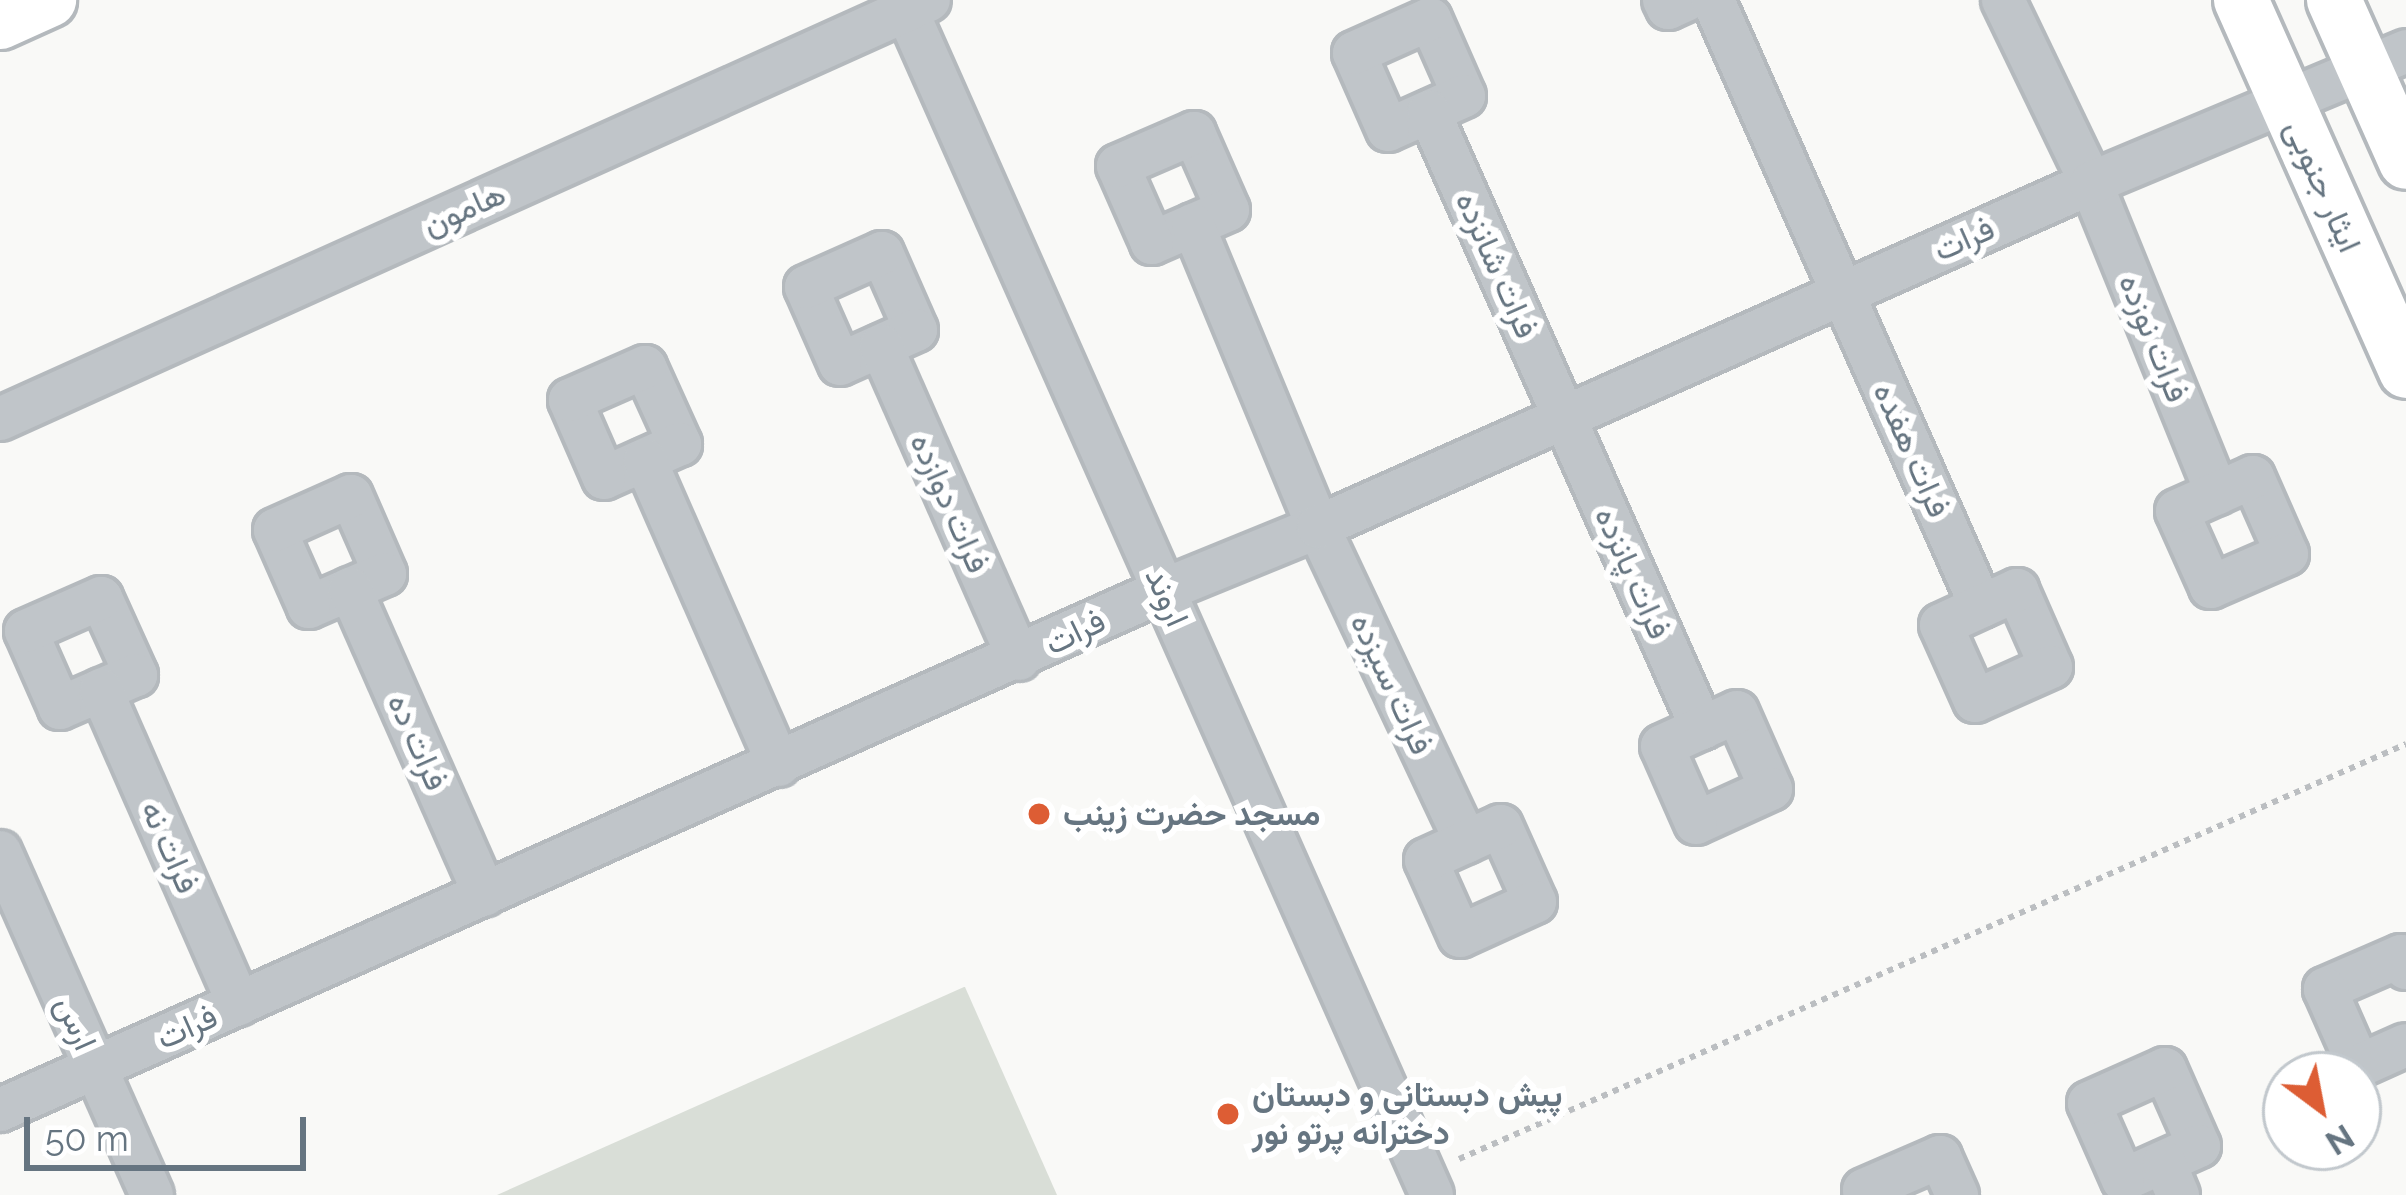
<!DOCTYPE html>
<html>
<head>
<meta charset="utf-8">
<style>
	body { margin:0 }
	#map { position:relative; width:2406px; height:1195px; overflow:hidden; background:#f9f9f7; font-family:Raleway,Vazirmatn,sans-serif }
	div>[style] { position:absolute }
	.green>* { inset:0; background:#d9ded7 }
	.path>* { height:6px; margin-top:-3px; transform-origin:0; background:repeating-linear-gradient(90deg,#bbbec1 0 6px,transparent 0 12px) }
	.roads { filter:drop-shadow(3px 0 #b4b9bd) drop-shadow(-3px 0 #b4b9bd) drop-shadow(0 3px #b4b9bd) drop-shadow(0 -3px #b4b9bd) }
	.minor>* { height:42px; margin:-21px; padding:0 21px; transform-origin:21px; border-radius:21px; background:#c0c5c9 }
	.major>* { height:54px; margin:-27px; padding:0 27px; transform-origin:27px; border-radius:27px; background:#fff }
	.dots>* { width:33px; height:33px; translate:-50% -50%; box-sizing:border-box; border:6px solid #fff; border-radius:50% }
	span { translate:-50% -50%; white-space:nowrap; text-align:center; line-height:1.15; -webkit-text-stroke:12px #fff; paint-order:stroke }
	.street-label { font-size:33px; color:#667581 }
	.poi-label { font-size:33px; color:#667581; font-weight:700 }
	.left { translate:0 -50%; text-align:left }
	.north { position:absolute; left:2262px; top:1051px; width:120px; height:120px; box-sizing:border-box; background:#fff; border:3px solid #c2c8cd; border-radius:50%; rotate:148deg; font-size:33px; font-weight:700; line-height:48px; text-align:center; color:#667581 }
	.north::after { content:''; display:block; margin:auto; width:42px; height:54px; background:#dd5d34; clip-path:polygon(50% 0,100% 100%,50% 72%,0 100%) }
	.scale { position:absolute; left:24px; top:1117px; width:282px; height:54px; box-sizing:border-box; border:6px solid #667581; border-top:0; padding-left:15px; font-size:36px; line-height:42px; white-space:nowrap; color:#667581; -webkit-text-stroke:9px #fff; paint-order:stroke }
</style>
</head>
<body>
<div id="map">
	<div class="green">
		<i style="clip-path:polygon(965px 987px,1057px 1195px,497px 1195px,964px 987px)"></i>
	</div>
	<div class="path">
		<i style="left:1459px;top:1159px;width:1034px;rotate:-23.66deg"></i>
	</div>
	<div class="roads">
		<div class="minor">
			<i style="left:902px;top:0;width:1307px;rotate:66.08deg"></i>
			<i style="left:1664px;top:0;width:9px;rotate:63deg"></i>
			<i style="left:1668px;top:8px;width:20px;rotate:-24deg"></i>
			<i style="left:1713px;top:0;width:663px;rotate:66.14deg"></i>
			<i style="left:2003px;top:0;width:203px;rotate:64.3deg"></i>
			<i style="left:2091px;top:183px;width:335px;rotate:67.9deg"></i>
			<i style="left:1430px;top:19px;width:84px;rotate:66.2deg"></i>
			<i style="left:1464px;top:96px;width:83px;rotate:155.9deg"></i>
			<i style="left:1388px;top:130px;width:84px;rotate:-113.8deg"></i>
			<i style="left:1354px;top:53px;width:83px;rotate:-24.1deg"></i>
			<i style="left:1429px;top:112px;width:674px;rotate:66.1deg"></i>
			<i style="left:1194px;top:133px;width:84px;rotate:66.2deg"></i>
			<i style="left:1228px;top:210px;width:83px;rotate:156.5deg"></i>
			<i style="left:1152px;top:243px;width:84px;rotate:-113.8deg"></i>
			<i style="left:1118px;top:166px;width:83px;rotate:-23.5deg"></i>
			<i style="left:1193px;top:225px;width:327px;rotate:67.5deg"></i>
			<i style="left:1318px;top:527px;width:348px;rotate:64.8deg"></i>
			<i style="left:882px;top:253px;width:84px;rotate:66.2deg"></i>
			<i style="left:916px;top:330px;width:83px;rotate:155.9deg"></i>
			<i style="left:840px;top:364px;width:84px;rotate:-113.8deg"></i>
			<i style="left:806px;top:287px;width:83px;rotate:-24.1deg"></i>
			<i style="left:881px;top:346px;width:342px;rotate:66.2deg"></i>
			<i style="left:645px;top:367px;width:85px;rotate:65.6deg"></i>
			<i style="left:680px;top:444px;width:83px;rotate:155.9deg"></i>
			<i style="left:604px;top:478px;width:85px;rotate:-113.6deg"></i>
			<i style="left:570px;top:400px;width:82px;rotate:-23.7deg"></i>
			<i style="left:0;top:419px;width:1019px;rotate:-24.28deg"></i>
			<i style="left:645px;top:460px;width:333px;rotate:66.3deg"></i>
			<i style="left:2253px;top:477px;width:84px;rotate:66.2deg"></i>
			<i style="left:2287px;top:554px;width:83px;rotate:156.5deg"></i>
			<i style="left:2211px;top:587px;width:83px;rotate:-114.1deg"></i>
			<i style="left:2177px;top:511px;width:83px;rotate:-24.1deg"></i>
			<i style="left:351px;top:496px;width:85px;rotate:66.4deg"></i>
			<i style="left:385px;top:574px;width:83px;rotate:156.5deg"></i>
			<i style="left:309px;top:607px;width:84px;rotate:-113.8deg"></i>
			<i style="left:275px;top:530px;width:83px;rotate:-24.1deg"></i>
			<i style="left:350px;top:589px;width:334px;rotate:66.2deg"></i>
			<i style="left:2017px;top:590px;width:84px;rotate:66.2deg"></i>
			<i style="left:2051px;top:667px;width:83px;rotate:155.9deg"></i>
			<i style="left:1975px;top:701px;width:83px;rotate:-114.1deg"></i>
			<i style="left:1941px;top:625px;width:84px;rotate:-24.7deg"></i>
			<i style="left:101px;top:598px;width:85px;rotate:65.6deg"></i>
			<i style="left:136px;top:675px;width:83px;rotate:156.5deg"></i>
			<i style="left:60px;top:708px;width:84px;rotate:-113.8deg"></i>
			<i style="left:26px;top:631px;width:82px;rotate:-23.7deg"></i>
			<i style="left:101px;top:690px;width:343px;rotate:66.3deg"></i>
			<i style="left:1737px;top:712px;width:84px;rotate:66.2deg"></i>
			<i style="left:1771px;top:789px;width:82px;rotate:155.6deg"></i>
			<i style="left:1696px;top:823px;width:84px;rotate:-113.8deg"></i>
			<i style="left:1662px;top:746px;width:82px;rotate:-24.4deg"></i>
			<i style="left:1501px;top:826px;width:83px;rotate:65.9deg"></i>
			<i style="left:1535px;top:902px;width:82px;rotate:155.6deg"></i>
			<i style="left:1460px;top:936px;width:83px;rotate:-114.1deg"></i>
			<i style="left:1426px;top:860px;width:82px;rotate:-24.4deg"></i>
			<i style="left:0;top:852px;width:375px;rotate:66.1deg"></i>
			<i style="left:2406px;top:968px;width:13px;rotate:-113deg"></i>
			<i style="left:2401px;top:956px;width:83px;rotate:156.5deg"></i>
			<i style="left:2325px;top:989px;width:84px;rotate:66.2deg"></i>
			<i style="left:2359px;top:1066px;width:51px;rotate:-24.1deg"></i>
			<i style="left:2165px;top:1069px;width:84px;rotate:66.2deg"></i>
			<i style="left:2199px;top:1146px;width:83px;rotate:155.9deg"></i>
			<i style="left:2123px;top:1180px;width:84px;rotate:-113.8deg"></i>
			<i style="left:2089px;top:1103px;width:83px;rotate:-24.1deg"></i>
			<i style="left:0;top:1110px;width:1275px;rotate:-24.07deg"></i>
			<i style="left:1164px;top:590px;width:166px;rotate:-22.2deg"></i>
			<i style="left:1318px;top:527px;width:846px;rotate:-23.99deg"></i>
			<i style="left:2091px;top:183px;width:342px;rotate:-22.7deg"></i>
			<i style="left:2164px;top:1162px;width:36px;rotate:67deg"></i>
			<i style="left:1866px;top:1195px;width:5px;rotate:-112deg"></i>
			<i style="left:1864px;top:1190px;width:83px;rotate:-23.5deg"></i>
			<i style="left:1940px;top:1157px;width:42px;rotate:65.9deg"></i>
		</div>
		<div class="major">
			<i style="left:2241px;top:0;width:406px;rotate:66deg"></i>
			<i style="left:2334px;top:0;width:177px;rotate:66deg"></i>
			<i style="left:0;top:22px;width:54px;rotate:-24.2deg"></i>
		</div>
	</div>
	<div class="dots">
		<i style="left:1039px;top:814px;background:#dd5d34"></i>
		<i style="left:1228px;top:1114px;background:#dd5d34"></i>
	</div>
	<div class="street-label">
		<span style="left:2323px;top:186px;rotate:66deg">ایثار جنوبی</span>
		<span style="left:464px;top:209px;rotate:-24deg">هامون</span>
		<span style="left:1964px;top:239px;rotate:-24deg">فرات</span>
		<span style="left:1497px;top:265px;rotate:66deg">فرات شانزده</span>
		<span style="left:2154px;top:338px;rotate:68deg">فرات نوزده</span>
		<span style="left:1912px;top:450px;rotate:66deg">فرات هفده</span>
		<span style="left:950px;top:503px;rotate:66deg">فرات دوازده</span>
		<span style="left:1633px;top:573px;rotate:66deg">فرات پانزده</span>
		<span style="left:1167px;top:597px;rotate:66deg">اروند</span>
		<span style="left:1075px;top:632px;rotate:-26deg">فرات</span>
		<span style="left:1392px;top:684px;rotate:65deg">فرات سیزده</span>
		<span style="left:418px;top:742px;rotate:66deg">فرات ده</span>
		<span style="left:170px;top:847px;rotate:66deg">فرات نه</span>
		<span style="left:76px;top:1023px;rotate:66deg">ارس</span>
		<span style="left:187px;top:1027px;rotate:-24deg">فرات</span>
	</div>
	<div class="poi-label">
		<span class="left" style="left:1063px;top:814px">مسجد حضرت زینب</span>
		<span class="left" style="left:1252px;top:1114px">پیش دبستانی و دبستان<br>دخترانه پرتو نور</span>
	</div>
	<div class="north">N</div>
	<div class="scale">50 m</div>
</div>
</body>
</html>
